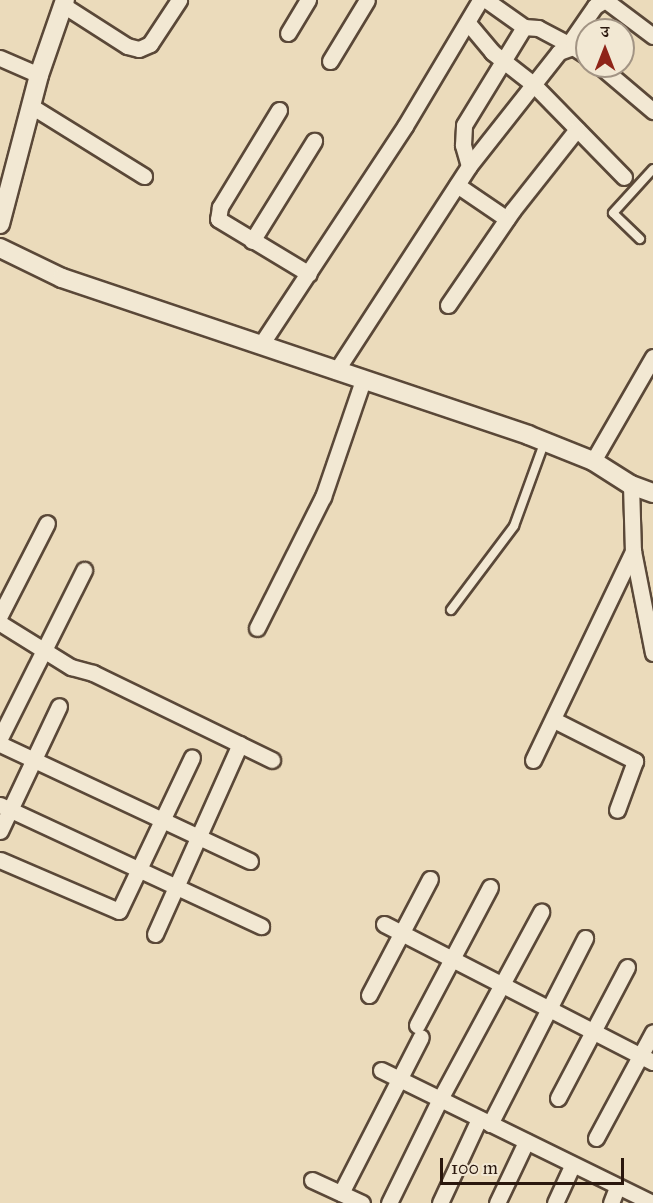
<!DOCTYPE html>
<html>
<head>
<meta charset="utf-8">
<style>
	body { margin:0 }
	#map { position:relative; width:653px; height:1203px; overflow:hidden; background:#ebdbbb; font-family:"IM FELL Great Primer","Noto Serif Devanagari",serif }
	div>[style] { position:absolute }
	.roads { filter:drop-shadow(2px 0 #5a4838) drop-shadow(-2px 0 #5a4838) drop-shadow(0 2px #5a4838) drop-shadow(0 -2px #5a4838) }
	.service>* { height:8px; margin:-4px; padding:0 4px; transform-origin:4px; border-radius:4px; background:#f2e8d3 }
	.minor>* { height:15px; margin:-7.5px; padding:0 7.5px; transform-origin:7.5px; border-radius:7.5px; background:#f2e8d3 }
	.tertiary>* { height:18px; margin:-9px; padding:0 9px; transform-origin:9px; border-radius:9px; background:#f2e8d3 }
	span { translate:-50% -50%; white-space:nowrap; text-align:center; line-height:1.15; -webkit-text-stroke:6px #f2e8d3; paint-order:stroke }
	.north { position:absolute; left:575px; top:18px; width:60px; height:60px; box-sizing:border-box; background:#f2e8d3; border:2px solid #a29484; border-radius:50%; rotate:0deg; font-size:16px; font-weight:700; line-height:24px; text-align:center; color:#2a170d }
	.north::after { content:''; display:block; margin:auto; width:21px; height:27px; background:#8f2418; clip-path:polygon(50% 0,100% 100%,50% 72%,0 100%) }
	.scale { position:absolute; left:440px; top:1158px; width:184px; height:27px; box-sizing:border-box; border:3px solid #2a170d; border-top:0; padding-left:8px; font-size:18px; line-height:21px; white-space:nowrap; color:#2a170d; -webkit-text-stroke:4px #f2e8d3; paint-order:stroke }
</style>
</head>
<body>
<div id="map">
	<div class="roads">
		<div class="service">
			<i style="left:640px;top:239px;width:37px;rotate:-136deg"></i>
			<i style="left:613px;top:213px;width:59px;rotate:-47.7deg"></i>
			<i style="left:451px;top:610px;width:105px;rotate:-53.1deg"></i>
			<i style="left:514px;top:526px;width:90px;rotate:-70deg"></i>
		</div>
		<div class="minor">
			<i style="left:486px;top:0;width:47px;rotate:35.4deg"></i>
			<i style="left:524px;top:27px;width:14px;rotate:4deg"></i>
			<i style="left:538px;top:28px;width:34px;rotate:28deg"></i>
			<i style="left:63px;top:5px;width:76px;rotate:32.6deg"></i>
			<i style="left:127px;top:46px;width:12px;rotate:14deg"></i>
			<i style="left:139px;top:49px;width:12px;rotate:-24deg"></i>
			<i style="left:150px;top:44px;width:53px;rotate:-56.6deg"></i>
			<i style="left:468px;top:23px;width:38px;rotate:50deg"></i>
			<i style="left:492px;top:52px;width:52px;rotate:38deg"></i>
			<i style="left:533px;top:84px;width:130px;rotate:45.6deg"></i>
			<i style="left:288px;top:33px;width:39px;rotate:-59deg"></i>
			<i style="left:566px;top:48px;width:51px;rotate:-55.4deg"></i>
			<i style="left:595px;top:6px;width:12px;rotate:-31deg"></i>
			<i style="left:605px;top:0;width:60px;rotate:36.9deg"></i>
			<i style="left:0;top:58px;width:43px;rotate:23.6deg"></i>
			<i style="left:330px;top:61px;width:71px;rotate:-58.8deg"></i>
			<i style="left:600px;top:66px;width:70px;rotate:40.3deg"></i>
			<i style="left:31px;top:106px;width:133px;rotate:31.8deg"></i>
			<i style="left:279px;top:110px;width:114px;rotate:121.3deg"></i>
			<i style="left:220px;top:207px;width:12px;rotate:99deg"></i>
			<i style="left:218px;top:219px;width:106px;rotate:31.1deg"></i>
			<i style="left:469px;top:166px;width:22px;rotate:-106deg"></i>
			<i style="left:463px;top:145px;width:20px;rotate:-87deg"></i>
			<i style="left:464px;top:125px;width:115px;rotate:-58.5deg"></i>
			<i style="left:457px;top:185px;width:60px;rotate:34.2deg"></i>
			<i style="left:252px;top:241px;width:118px;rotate:-58.2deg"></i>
			<i style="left:448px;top:305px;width:115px;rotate:-55.6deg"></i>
			<i style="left:513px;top:210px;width:103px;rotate:-51.7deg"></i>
			<i style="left:262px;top:343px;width:260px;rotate:-56.6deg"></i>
			<i style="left:405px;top:126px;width:147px;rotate:-59.2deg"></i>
			<i style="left:336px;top:371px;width:244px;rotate:-57deg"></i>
			<i style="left:469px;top:166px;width:145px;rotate:-51.7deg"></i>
			<i style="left:559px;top:52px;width:15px;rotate:-20deg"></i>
			<i style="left:573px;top:47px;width:17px;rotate:33deg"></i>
			<i style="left:593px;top:461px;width:120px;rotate:-60deg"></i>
			<i style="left:631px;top:485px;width:66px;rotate:88.3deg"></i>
			<i style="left:633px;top:551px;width:104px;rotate:78.9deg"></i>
			<i style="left:0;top:615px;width:103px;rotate:-62.9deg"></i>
			<i style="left:0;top:623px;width:84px;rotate:31.8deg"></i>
			<i style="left:71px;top:667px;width:23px;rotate:15deg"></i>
			<i style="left:93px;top:673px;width:199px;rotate:25.9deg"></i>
			<i style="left:257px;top:628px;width:147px;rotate:-63.3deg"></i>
			<i style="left:323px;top:497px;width:124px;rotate:-71.1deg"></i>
			<i style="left:554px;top:720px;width:91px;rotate:26.8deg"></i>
			<i style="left:635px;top:761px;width:52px;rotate:110.2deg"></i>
			<i style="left:0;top:738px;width:188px;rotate:-63.4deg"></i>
			<i style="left:0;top:744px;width:276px;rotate:25.1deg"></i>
			<i style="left:533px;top:760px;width:232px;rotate:-64.4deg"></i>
			<i style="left:0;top:805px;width:288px;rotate:24.9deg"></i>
			<i style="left:0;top:831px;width:138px;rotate:-64.7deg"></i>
			<i style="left:0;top:860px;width:129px;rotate:23.2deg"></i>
			<i style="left:119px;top:911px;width:170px;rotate:-64.6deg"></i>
			<i style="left:384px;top:924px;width:302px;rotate:27.2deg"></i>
			<i style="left:155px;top:934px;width:208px;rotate:-65.9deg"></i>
			<i style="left:369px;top:995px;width:131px;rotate:-62.3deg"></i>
			<i style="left:417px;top:1025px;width:156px;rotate:-62.1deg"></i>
			<i style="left:381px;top:1070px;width:302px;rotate:26.1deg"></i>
			<i style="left:558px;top:1098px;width:148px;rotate:-62.2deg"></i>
			<i style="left:490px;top:1124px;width:209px;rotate:-62.9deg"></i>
			<i style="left:596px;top:1138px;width:120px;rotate:-61.7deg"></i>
			<i style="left:312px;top:1180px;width:55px;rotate:24.7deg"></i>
			<i style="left:341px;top:1193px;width:175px;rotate:-62.9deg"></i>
			<i style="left:389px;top:1203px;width:116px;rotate:-63.9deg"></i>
			<i style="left:440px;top:1099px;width:213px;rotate:-61.6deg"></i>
			<i style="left:440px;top:1203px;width:93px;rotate:-65.1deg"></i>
			<i style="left:497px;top:1203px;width:68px;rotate:-64.6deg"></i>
			<i style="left:555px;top:1203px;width:41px;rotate:-65.3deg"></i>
			<i style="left:611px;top:1203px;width:17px;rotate:-69deg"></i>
		</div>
		<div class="tertiary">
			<i style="left:0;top:224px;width:154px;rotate:-75.3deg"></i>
			<i style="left:39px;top:75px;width:79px;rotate:-70.9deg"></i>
			<i style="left:0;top:248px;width:69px;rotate:25.8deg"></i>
			<i style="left:62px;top:278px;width:492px;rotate:18.6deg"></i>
			<i style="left:528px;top:435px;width:70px;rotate:21.8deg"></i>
			<i style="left:593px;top:461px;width:45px;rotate:32.3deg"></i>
			<i style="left:631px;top:485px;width:23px;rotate:20deg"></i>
		</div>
	</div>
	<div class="north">उ</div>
	<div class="scale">100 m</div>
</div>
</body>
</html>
